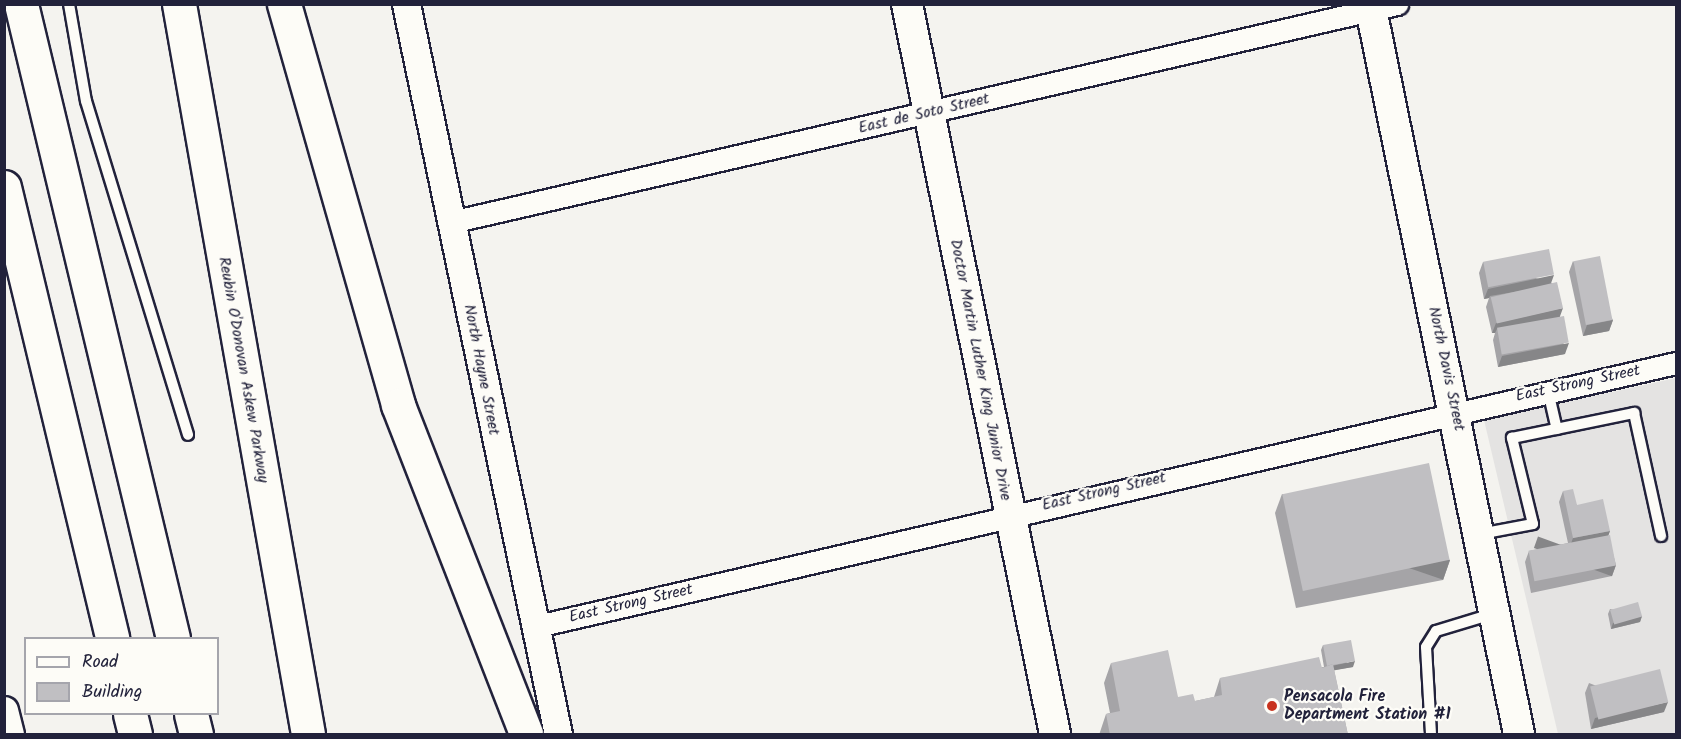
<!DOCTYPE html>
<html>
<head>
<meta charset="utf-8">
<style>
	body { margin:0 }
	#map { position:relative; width:1681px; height:739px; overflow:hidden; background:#f4f3ef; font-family:Kalam,sans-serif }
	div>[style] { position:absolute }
	.built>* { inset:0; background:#e4e3e2 }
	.roads { filter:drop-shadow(2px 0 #22223b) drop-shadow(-2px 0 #22223b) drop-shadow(0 2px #22223b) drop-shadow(0 -2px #22223b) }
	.service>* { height:10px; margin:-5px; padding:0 5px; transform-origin:5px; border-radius:5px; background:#fdfcf7 }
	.minor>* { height:21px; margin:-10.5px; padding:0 10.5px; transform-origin:10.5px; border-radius:10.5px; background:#fdfcf7 }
	.tertiary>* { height:27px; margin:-13.5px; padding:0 13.5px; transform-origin:13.5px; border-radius:13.5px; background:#fdfcf7 }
	.secondary>* { height:30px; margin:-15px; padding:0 15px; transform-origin:15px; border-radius:15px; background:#fdfcf7 }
	.motorway>* { height:33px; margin:-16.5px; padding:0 16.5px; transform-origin:16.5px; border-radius:16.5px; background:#fdfcf7 }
	.wall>* { inset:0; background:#a5a4a7 }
	.shaded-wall>* { inset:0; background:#868688; transform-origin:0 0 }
	.building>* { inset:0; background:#c0bfc2; transform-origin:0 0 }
	.dots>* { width:16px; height:16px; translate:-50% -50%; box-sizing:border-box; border:3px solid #fdfcf7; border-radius:50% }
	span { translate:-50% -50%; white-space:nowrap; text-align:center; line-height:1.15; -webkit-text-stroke:4.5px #fdfcf7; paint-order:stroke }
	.street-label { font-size:16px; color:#22223b }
	.poi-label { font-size:16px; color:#22223b; font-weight:700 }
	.left { translate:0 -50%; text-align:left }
	.frame { position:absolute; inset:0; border:6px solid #22223b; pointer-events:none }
	.legend { position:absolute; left:24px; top:637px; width:195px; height:78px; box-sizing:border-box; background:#fdfcf7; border:2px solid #a5a5ac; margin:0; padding:8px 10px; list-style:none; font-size:18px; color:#22223b }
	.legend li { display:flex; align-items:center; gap:12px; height:30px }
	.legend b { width:30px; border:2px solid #a5a5ac }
</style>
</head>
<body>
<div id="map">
	<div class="built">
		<i style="clip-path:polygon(1676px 378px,1676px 734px,1558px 734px,1484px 420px)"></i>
	</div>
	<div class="roads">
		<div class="service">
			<i style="left:69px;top:4px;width:98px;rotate:80.1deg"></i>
			<i style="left:86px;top:101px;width:349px;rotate:73deg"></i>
			<i style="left:1548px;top:391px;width:39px;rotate:77deg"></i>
			<i style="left:1480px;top:534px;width:54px;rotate:-10.7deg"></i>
			<i style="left:1533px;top:524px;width:89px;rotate:-103.7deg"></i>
			<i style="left:1512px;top:438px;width:125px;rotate:-11.6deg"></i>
			<i style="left:1634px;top:413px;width:126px;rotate:77.6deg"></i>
			<i style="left:1431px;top:734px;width:87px;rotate:-93.3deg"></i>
			<i style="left:1426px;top:647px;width:19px;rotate:-58deg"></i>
			<i style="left:1436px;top:631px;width:59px;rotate:-16.9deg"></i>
		</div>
		<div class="minor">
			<i style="left:451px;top:222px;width:971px;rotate:-12.98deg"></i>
			<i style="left:533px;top:627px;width:1173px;rotate:-13.01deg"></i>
		</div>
		<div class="tertiary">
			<i style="left:406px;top:4px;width:746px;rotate:78.24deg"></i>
			<i style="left:4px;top:710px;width:25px;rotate:76deg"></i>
		</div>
		<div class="secondary">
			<i style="left:907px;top:4px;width:745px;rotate:78.54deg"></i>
			<i style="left:1370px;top:4px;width:745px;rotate:78.46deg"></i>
		</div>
		<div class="motorway">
			<i style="left:21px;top:4px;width:652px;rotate:76.52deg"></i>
			<i style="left:179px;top:4px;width:741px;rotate:79.98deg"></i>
			<i style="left:284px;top:4px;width:417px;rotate:74.1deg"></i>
			<i style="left:398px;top:405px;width:353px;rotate:68.7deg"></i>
			<i style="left:4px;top:187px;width:464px;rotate:76.5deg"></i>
			<i style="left:130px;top:714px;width:21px;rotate:76deg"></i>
			<i style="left:191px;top:714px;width:21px;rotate:76deg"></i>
		</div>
	</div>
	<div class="wall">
		<i style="clip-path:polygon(1573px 261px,1613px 320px,1609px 331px,1583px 336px,1569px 272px)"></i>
		<i style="clip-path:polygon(1483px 262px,1552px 283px,1560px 317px,1565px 354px,1498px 367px,1493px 340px,1495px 333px,1492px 333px,1486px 307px,1489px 298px,1484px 299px,1479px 273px)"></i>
		<i style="clip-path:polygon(1563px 491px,1577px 505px,1610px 531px,1608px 535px,1616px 565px,1612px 576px,1531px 593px,1525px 562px,1529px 551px,1568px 543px,1559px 502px)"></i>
		<i style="clip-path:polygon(1282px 494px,1450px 560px,1443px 580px,1296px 608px,1275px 513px)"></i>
		<i style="clip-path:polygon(1610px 609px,1642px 616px,1640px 622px,1611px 629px,1608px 614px)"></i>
		<i style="clip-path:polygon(1323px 645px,1353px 667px,1334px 670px,1348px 735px,1099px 735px,1106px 714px,1110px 713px,1104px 683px,1111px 663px,1178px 697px,1195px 701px,1214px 697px,1220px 678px,1324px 667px,1321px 650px)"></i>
		<i style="clip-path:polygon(1589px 683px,1664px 712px,1591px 729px,1585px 693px)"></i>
	</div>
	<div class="shaded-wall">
		<i style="clip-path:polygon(1554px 275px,1550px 286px,1490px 296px,1489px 298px,1484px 299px,1488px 289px)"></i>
		<i style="clip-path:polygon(1563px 308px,1559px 319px,1497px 329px,1495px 333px,1492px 333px,1496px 323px)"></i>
		<i style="clip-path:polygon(1613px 320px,1609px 331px,1583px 336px,1587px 325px)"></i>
		<i style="clip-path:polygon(1569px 343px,1565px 354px,1498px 367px,1502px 356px)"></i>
		<i style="clip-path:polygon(1610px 531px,1606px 542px,1569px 549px,1573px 538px)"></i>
		<i style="left:1450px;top:560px;width:21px;height:150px;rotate:109deg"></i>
		<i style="left:1616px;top:565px;width:12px;height:83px;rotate:110deg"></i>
		<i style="clip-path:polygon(1642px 616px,1640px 622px,1611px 629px,1613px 623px)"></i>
		<i style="clip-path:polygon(1355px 661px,1353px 667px,1325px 672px,1327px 667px)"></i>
		<i style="clip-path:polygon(1668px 702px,1664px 712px,1591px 729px,1595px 718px)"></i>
	</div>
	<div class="building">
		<i style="left:1549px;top:249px;width:26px;height:67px;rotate:79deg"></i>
		<i style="left:1600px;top:256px;width:65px;height:27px;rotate:79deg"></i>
		<i style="left:1557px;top:282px;width:27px;height:68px;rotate:77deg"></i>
		<i style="left:1564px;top:316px;width:27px;height:68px;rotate:80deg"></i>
		<i style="left:1429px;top:463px;width:99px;height:150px;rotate:78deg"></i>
		<i style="clip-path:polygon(1573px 489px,1577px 505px,1603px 499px,1610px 531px,1573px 538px,1563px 491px)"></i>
		<i style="left:1610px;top:535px;width:31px;height:83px;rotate:79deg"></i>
		<i style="left:1638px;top:602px;width:15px;height:29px;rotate:74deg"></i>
		<i style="clip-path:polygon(1351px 640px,1355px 661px,1333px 665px,1333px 664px,1327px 666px,1323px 645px)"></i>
		<i style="clip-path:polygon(1168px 650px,1178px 697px,1193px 694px,1195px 701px,1222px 695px,1220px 678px,1319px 657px,1322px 668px,1333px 664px,1348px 735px,1110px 735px,1106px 714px,1120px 711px,1111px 663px)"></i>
		<i style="left:1660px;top:669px;width:34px;height:72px;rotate:76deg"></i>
	</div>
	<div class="dots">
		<i style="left:1272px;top:706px;background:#c8321e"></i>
	</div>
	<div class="street-label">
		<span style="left:924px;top:114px;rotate:-13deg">East de Soto Street</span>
		<span style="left:1446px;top:369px;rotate:78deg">North Davis Street</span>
		<span style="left:243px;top:370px;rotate:80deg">Reubin O'Donovan Askew Parkway</span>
		<span style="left:481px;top:370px;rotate:79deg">North Hayne Street</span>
		<span style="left:980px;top:370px;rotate:79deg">Doctor Martin Luther King Junior Drive</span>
		<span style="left:1578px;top:384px;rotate:-12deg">East Strong Street</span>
		<span style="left:1104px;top:492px;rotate:-13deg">East Strong Street</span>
		<span style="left:631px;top:604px;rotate:-13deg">East Strong Street</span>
	</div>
	<div class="poi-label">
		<span class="left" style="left:1284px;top:706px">Pensacola Fire<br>Department Station #1</span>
	</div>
	<div class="frame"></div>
	<ul class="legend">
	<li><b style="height:8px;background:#fdfcf7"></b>Road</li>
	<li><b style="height:16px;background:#c0bfc2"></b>Building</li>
	</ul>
</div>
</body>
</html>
